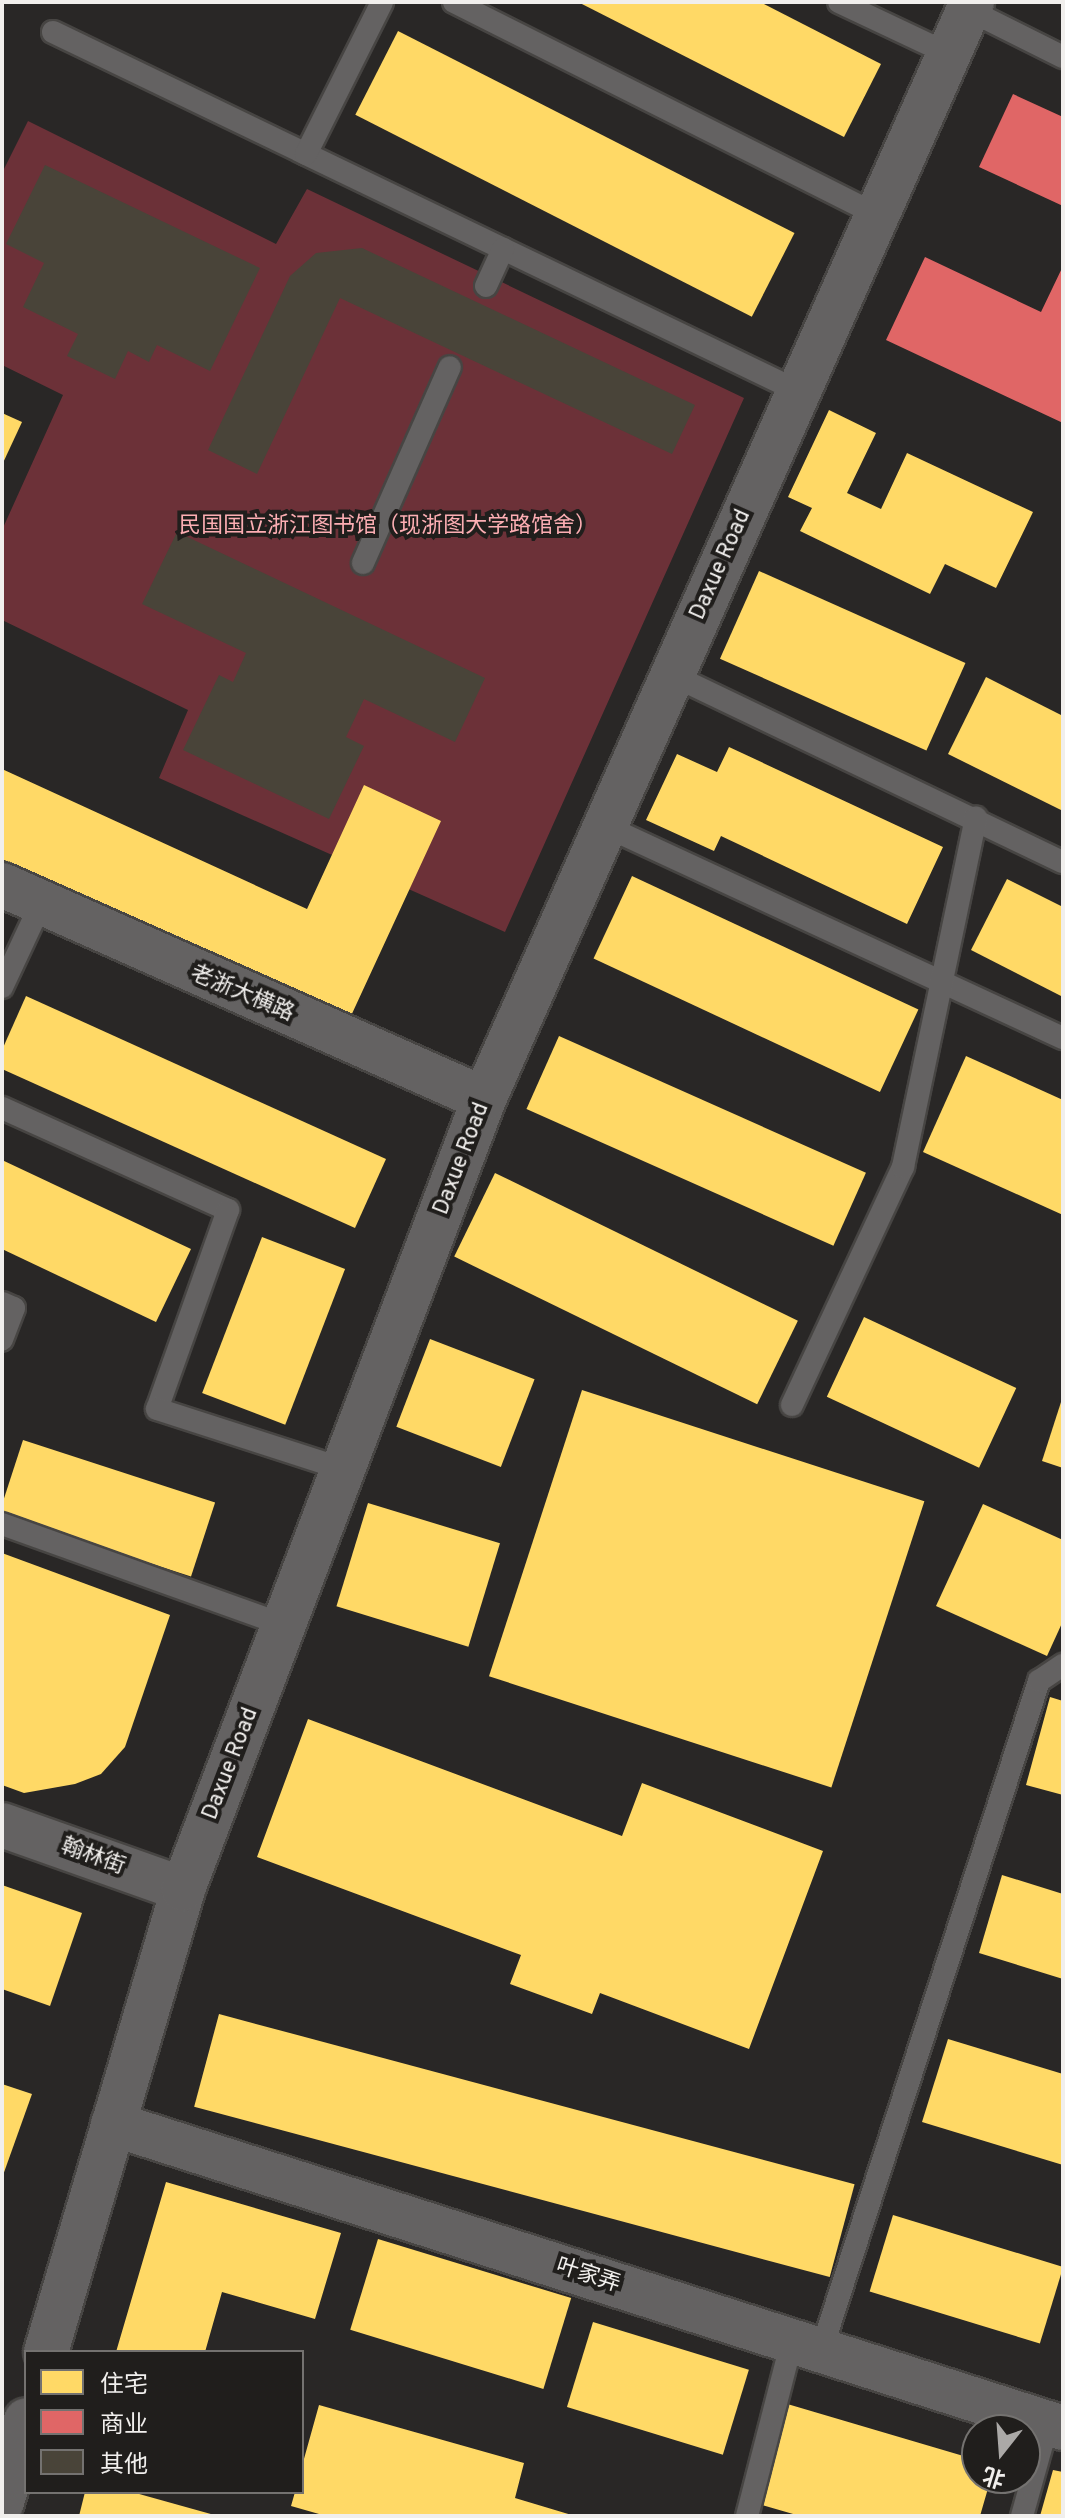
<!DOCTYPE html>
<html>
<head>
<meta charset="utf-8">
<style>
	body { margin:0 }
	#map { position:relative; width:1065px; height:2518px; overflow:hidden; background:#292726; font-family:Overpass,"Noto Sans SC",sans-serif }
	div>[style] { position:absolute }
	.green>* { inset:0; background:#6c3138 }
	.homes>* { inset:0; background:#ffd966; transform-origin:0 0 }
	.shops>* { inset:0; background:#e06666 }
	.building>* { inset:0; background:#494439 }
	.roads { filter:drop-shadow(2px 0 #474543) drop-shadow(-2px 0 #474543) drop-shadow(0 2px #474543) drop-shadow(0 -2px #474543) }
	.lane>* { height:22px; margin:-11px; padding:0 11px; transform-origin:11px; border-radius:11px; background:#646262 }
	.street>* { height:44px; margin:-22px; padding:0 22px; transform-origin:22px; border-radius:22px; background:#646262 }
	span { translate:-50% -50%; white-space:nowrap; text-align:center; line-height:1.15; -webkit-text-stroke:8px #201e1c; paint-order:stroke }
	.park-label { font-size:22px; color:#fcaeb3 }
	.street-label { font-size:22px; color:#f1efed }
	.frame { position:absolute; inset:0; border:4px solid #f1efed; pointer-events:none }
	.legend { position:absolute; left:24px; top:2350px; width:280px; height:144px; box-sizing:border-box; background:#201e1c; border:2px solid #747270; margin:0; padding:10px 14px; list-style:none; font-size:24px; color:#f1efed }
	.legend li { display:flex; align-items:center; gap:16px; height:40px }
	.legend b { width:40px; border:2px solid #747270 }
	.north { position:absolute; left:961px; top:2414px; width:80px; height:80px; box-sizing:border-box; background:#201e1c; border:2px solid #747270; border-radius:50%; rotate:197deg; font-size:22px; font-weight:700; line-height:32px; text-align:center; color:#f1efed }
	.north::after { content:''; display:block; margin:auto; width:28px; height:36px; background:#aba9a7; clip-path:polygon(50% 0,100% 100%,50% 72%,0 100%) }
</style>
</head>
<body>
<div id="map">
	<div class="green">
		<i style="clip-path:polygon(28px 121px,276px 244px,307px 189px,744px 398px,505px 932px,159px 778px,188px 710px,2px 620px,2px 530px,63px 395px,2px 365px,2px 173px)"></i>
	</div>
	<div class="homes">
		<i style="clip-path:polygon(578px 2px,760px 2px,881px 64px,844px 137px)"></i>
		<i style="left:398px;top:31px;width:445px;height:94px;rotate:27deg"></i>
		<i style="clip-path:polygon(829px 410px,876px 433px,847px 493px,881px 509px,907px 453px,1033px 512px,996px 588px,945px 564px,930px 594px,800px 531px,812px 508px,788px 497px)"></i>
		<i style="clip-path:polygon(2px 413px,22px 422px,2px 465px)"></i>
		<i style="left:759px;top:571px;width:226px;height:96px;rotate:24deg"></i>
		<i style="clip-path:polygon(986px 677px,1063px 716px,1063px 811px,948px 754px)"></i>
		<i style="clip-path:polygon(729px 747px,943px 847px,907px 924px,721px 836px,714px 851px,646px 820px,677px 754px,717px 772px)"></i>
		<i style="clip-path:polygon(2px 769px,307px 909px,364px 785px,441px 821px,350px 1018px,2px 859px)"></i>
		<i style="left:632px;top:876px;width:316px;height:91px;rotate:25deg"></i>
		<i style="clip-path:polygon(1007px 879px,1063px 907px,1063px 997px,971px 950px)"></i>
		<i style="clip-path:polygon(26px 996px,386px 1159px,355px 1228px,2px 1069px,2px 1050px)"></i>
		<i style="left:559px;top:1036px;width:336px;height:80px;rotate:24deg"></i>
		<i style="clip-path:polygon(966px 1056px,1063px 1100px,1063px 1215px,923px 1152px)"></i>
		<i style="clip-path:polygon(2px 1160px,191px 1249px,156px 1322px,2px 1249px)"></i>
		<i style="left:495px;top:1173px;width:337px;height:93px;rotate:26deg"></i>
		<i style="left:262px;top:1237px;width:89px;height:167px;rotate:21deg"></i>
		<i style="left:864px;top:1317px;width:168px;height:88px;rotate:25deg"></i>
		<i style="left:430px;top:1339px;width:112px;height:94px;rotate:21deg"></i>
		<i style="left:582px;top:1390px;width:360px;height:301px;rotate:18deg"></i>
		<i style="clip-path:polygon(1062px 1399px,1063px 1399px,1063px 1468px,1042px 1461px)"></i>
		<i style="left:23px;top:1440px;width:202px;height:78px;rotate:18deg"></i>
		<i style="left:368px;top:1503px;width:138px;height:108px;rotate:17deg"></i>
		<i style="clip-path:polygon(983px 1504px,1063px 1540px,1063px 1621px,1047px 1656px,936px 1606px)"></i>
		<i style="clip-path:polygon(2px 1553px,170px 1615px,125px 1747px,101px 1774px,75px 1784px,24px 1793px,2px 1785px)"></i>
		<i style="clip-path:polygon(1050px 1697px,1063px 1701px,1063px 1795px,1026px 1785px)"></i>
		<i style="clip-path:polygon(308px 1719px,622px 1836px,642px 1783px,823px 1851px,749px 2049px,600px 1993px,592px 2014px,510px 1984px,521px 1955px,257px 1857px)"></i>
		<i style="clip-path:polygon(1002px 1875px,1063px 1894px,1063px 1979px,979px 1953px)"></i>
		<i style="clip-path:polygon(2px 1885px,82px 1913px,50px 2006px,2px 1989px)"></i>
		<i style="left:219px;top:2014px;width:658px;height:96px;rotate:15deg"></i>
		<i style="clip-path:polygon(948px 2039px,1063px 2074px,1063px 2165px,922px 2122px)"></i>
		<i style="clip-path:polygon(2px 2084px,32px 2094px,2px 2178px)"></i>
		<i style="clip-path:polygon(166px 2182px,341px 2233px,315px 2319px,222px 2292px,205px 2352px,116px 2352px)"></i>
		<i style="left:893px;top:2215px;width:178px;height:80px;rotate:17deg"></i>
		<i style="left:378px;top:2239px;width:202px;height:95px;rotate:17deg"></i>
		<i style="left:593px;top:2322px;width:163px;height:89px;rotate:17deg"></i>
		<i style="clip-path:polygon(784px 2403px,977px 2460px,977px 2478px,991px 2478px,980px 2516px,800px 2516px,755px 2503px)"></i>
		<i style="clip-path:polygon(319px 2405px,524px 2463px,515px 2498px,575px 2516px,326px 2516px,291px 2506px,295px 2492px,302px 2492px,302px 2466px)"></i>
		<i style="clip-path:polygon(1053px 2470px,1063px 2472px,1063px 2516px,1040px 2516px)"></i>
		<i style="clip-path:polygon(85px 2492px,132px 2492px,218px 2516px,79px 2516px)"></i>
	</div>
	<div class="shops">
		<i style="clip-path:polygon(1013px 94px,1063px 117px,1063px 206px,979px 167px)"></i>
		<i style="clip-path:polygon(925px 257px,1041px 312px,1063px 266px,1063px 423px,886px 340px)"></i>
	</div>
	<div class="building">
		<i style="clip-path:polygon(45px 165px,260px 268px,210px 371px,157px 345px,149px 362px,128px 351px,115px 379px,67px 356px,78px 334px,23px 307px,44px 263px,6px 244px)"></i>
		<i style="clip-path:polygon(362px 248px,695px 405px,672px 454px,340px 298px,257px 474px,208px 450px,290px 276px,316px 253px)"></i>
		<i style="clip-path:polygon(177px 532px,485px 678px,455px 742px,364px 699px,346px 737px,364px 746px,329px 819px,183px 750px,219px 675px,233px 682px,246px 653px,142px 604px)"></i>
	</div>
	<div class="roads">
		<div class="lane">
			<i style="left:454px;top:2px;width:474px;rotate:26.7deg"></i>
			<i style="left:839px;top:2px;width:122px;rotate:25.3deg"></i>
			<i style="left:969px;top:10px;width:105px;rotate:26.6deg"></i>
			<i style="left:53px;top:32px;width:827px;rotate:25.73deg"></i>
			<i style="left:306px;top:154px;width:170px;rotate:-63.4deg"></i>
			<i style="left:486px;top:286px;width:41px;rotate:-65.3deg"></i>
			<i style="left:363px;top:563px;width:214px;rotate:-66.1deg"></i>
			<i style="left:672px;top:675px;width:433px;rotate:25.6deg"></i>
			<i style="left:605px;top:826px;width:505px;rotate:24.84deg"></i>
			<i style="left:2px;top:987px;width:89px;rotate:-64.9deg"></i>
			<i style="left:2px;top:1108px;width:248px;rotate:24.3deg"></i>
			<i style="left:228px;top:1210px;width:211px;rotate:109.6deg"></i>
			<i style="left:157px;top:1409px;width:195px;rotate:17.9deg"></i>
			<i style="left:2px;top:1303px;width:13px;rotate:23deg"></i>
			<i style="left:14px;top:1308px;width:34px;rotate:111deg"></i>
			<i style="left:792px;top:1405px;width:263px;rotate:-65deg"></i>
			<i style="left:903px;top:1167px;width:357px;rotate:-78.2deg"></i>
			<i style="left:2px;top:1524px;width:300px;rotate:19.7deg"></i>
			<i style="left:821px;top:2351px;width:705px;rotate:-71.98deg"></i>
			<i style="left:1039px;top:1681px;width:29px;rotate:-34deg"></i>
			<i style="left:747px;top:2516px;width:181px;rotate:-75.6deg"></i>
			<i style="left:1022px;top:2516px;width:97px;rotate:-74.4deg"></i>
		</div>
		<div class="street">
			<i style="left:2px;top:885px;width:527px;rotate:23.94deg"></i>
			<i style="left:2px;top:1825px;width:192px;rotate:19.5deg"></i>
			<i style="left:113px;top:2124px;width:997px;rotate:17.74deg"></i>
			<i style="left:46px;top:2352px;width:483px;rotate:-73.5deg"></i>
			<i style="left:183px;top:1889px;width:845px;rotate:-69.14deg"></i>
			<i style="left:484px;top:1099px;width:1201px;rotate:-66.02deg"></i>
			<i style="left:2px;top:2502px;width:85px;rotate:-73.7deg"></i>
		</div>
	</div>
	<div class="park-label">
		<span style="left:388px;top:527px">民国国立浙江图书馆（现浙图大学路馆舍）</span>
	</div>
	<div class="street-label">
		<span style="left:721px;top:565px;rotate:-66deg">Daxue Road</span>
		<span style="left:242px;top:994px;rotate:23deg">老浙大横路</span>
		<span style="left:462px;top:1159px;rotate:-69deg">Daxue Road</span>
		<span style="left:231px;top:1764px;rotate:-69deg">Daxue Road</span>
		<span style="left:93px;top:1857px;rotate:20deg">翰林街</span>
		<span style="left:588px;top:2276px;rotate:18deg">叶家弄</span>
	</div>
	<div class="frame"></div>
	<ul class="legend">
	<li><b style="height:22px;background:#ffd966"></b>住宅</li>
	<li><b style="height:22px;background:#e06666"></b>商业</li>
	<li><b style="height:22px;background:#494439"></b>其他</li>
	</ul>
	<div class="north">北</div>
</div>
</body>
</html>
